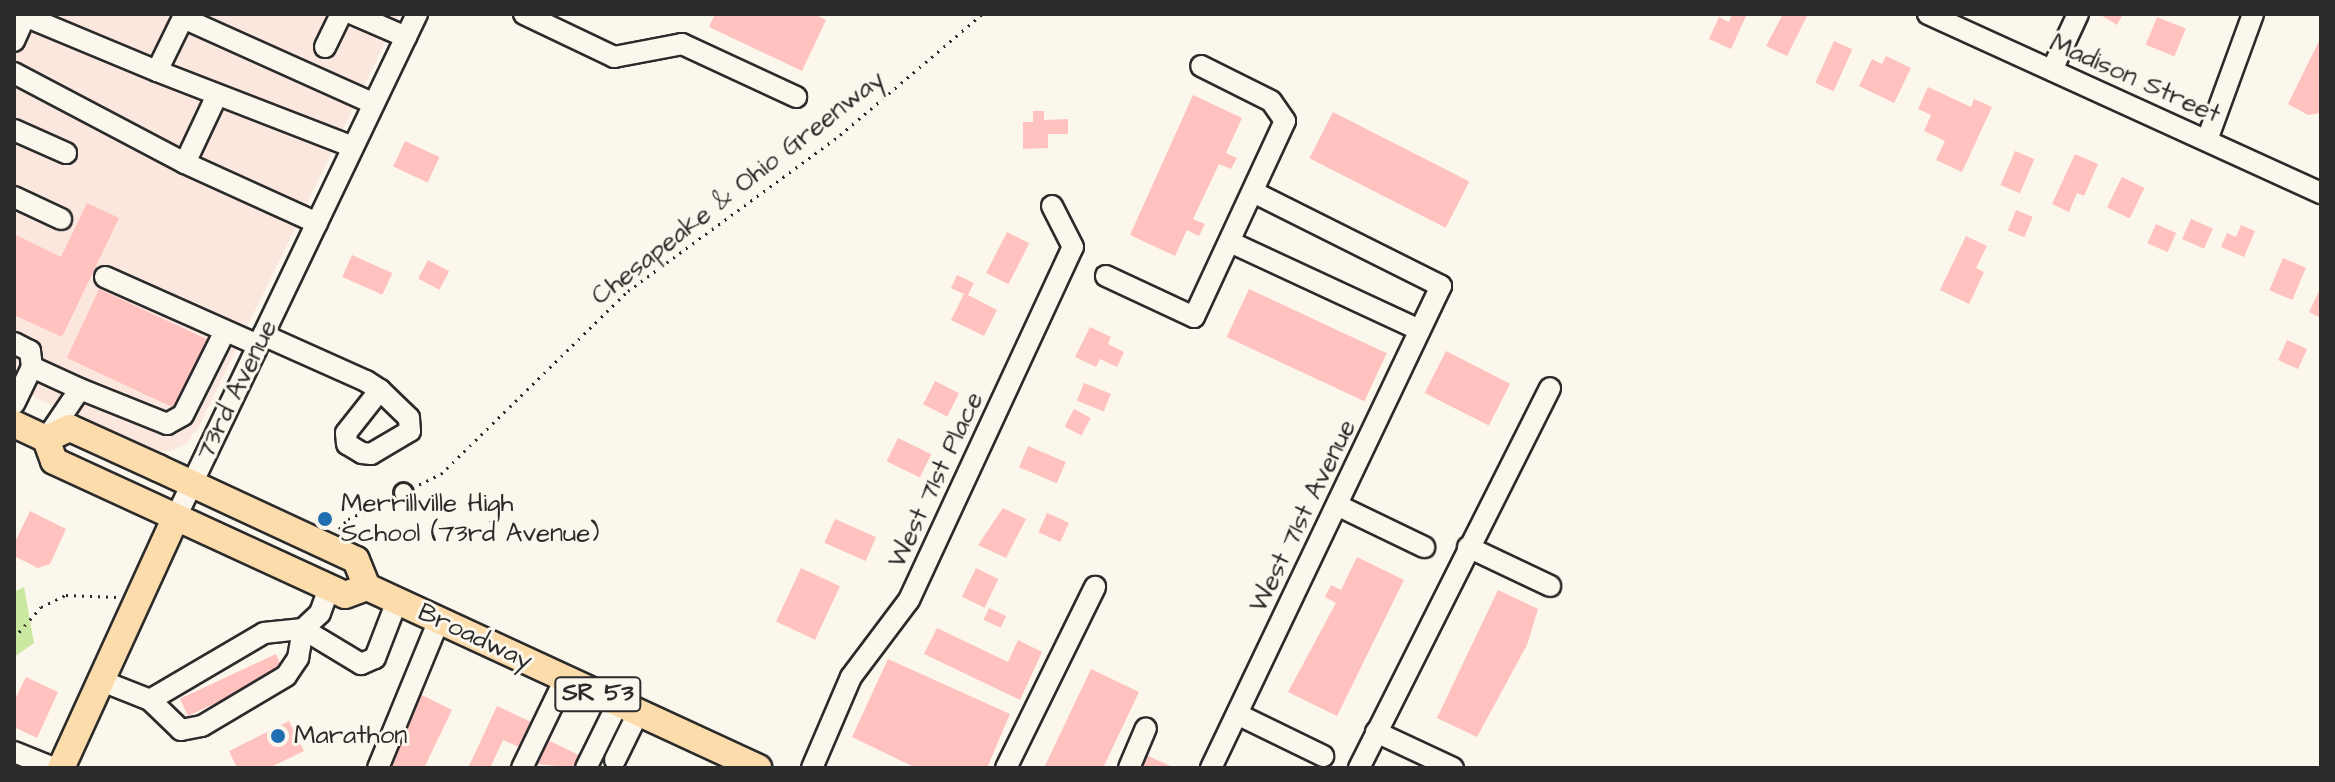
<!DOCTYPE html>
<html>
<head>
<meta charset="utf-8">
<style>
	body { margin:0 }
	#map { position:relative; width:2335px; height:782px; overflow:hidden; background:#fbf7ec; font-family:"Architects Daughter",sans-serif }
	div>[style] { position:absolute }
	.built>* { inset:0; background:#fce7de }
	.green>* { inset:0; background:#cae89f }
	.building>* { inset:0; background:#ffc2bf; transform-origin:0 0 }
	.path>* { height:3px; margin-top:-1.5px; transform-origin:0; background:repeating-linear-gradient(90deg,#2b2b2b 0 2px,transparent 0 8px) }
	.path>.ring { margin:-1.5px; padding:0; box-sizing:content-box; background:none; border:3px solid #2b2b2b; border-radius:50% }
	.roads { filter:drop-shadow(2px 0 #2b2b2b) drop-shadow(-2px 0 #2b2b2b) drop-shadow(0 2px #2b2b2b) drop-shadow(0 -2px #2b2b2b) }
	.minor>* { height:20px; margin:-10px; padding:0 10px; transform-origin:10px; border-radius:10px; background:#fbf7ec }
	.major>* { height:26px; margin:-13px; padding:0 13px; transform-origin:13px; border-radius:13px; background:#fddcac }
	.dots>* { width:22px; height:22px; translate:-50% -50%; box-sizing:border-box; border:4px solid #fbf7ec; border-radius:50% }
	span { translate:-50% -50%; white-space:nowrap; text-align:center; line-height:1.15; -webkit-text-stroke:6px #fbf7ec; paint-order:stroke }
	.shield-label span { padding:2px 6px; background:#fbf7ec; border:2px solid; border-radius:6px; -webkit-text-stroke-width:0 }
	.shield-label { font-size:24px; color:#2b2b2b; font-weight:700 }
	.street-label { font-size:26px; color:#2b2b2b }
	.poi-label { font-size:26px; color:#2b2b2b }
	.left { translate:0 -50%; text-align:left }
	.frame { position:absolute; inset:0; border:16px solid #2b2b2b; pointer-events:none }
</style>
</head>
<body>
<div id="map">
	<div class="built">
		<i style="clip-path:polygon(14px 14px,399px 14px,199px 426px,186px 444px,171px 451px,150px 451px,14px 388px)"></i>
	</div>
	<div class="green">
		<i style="clip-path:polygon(24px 587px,34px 643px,14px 657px,14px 592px)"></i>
	</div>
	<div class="building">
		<i style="clip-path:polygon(715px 14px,814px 14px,826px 20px,802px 71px,709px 27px)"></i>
		<i style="clip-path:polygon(1732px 14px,1747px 14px,1731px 49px,1709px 39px,1719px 17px,1729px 22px)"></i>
		<i style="clip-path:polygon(1783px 14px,1808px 14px,1787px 56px,1766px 46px)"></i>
		<i style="clip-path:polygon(2099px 14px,2123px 14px,2117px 25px)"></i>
		<i style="left:2157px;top:17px;width:31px;height:30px;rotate:22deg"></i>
		<i style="clip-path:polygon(2321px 37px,2321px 113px,2308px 115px,2288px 104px)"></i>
		<i style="left:1834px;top:41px;width:20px;height:46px;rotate:24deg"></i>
		<i style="clip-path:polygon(1886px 56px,1911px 68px,1894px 103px,1859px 86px,1872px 59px,1882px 64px)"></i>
		<i style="clip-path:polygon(1928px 87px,1971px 107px,1974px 99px,1992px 107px,1962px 172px,1936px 160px,1945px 141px,1924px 131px,1931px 115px,1918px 109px)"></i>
		<i style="clip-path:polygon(1193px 95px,1242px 118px,1226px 153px,1237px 158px,1231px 169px,1219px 164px,1193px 219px,1205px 224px,1199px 236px,1187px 230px,1175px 256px,1130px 235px)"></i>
		<i style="clip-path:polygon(1033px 111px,1044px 111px,1044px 120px,1068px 119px,1068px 134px,1048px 134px,1048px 148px,1023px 149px,1023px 122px,1033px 122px)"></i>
		<i style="left:1333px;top:112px;width:153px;height:52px;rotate:27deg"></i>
		<i style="left:405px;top:141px;width:38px;height:28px;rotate:25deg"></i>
		<i style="left:2015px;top:151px;width:21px;height:37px;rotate:23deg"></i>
		<i style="clip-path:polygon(2075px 154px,2098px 164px,2084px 196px,2077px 193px,2069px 212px,2052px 204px)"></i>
		<i style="left:2122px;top:177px;width:25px;height:34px;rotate:26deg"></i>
		<i style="clip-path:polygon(87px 203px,119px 218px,62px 337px,14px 315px,14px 234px,61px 257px)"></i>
		<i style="left:2016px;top:210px;width:18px;height:22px;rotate:22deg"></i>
		<i style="left:2191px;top:219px;width:24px;height:22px;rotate:24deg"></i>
		<i style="left:2156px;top:224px;width:22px;height:21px;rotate:24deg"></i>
		<i style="clip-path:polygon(2241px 225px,2255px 231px,2244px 257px,2221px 247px,2227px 233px,2236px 237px)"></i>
		<i style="left:1007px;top:232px;width:25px;height:46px;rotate:27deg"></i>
		<i style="clip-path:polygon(1966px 236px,1987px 246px,1976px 268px,1984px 272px,1969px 304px,1940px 290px)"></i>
		<i style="left:352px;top:255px;width:44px;height:24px;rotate:24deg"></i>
		<i style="left:2283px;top:258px;width:25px;height:35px;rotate:23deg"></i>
		<i style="left:428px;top:260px;width:24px;height:21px;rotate:28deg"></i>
		<i style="clip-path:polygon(957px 275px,974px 283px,968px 295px,997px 310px,984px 336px,951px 320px,964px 294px,951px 288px)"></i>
		<i style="clip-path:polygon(2321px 287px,2321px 318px,2309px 312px)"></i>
		<i style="left:99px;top:289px;width:119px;height:76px;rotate:25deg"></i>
		<i style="left:1249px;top:289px;width:152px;height:53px;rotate:25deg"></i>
		<i style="clip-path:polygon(1090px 327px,1111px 337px,1108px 344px,1124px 352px,1117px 367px,1100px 359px,1096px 367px,1075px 357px)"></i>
		<i style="left:2287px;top:340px;width:22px;height:22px;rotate:24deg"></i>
		<i style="left:1446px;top:351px;width:72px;height:47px;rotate:27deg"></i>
		<i style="left:935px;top:381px;width:27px;height:26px;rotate:27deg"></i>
		<i style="left:1084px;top:383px;width:29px;height:19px;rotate:22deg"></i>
		<i style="left:1074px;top:409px;width:19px;height:20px;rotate:28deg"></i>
		<i style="left:898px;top:438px;width:37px;height:26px;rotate:26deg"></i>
		<i style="left:1028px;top:446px;width:41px;height:23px;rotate:23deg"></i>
		<i style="clip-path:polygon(1003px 508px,1026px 519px,1006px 558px,978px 545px)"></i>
		<i style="clip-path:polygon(30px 511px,66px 529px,50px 564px,38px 568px,14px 556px,14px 544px)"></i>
		<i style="left:1047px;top:513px;width:24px;height:21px;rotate:24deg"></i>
		<i style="left:835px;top:519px;width:45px;height:26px;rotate:24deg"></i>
		<i style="clip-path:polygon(1357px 557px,1404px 580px,1337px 716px,1288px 692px,1336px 603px,1325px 597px,1331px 585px,1341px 590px)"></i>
		<i style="left:801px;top:568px;width:43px;height:59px;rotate:25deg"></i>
		<i style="left:976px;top:568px;width:25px;height:32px;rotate:26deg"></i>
		<i style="clip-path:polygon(1498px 590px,1538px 609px,1527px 645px,1477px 737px,1437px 718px)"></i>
		<i style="left:989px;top:608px;width:19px;height:13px;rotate:25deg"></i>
		<i style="clip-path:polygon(937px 628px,1008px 662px,1018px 640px,1042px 652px,1020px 700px,924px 654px)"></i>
		<i style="left:276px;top:654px;width:19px;height:106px;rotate:65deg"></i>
		<i style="clip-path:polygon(888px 659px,1010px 714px,987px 768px,916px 768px,852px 737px)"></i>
		<i style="clip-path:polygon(1091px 669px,1139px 692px,1103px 768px,1044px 768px)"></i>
		<i style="clip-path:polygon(26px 677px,58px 692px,37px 738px,14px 727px,14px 701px)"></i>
		<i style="clip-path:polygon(420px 694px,452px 710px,424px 768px,385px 768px)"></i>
		<i style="clip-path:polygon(497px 706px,531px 722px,519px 747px,503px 740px,490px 768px,468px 768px)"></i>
		<i style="clip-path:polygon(289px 721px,304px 751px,269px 768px,237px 768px,229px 751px)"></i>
		<i style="clip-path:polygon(548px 740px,583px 757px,578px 768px,537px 764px)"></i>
		<i style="clip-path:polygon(1146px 755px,1175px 768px,1140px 768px)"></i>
	</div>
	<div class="path">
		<i class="ring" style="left:393px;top:482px;width:17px;height:17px"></i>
		<i style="left:412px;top:488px;width:32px;rotate:-26deg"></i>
		<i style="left:441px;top:474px;width:262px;rotate:-44.4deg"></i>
		<i style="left:628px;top:291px;width:263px;rotate:-36.3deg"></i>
		<i style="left:840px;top:135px;width:187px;rotate:-40.4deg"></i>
		<i style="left:339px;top:529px;width:13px;rotate:-48deg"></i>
		<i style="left:348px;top:519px;width:51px;rotate:-24.5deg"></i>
		<i style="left:14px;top:638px;width:41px;rotate:-48.9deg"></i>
		<i style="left:41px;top:607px;width:28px;rotate:-26deg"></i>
		<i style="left:66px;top:595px;width:51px;rotate:2.2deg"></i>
	</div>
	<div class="roads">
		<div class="minor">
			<i style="left:20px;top:14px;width:148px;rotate:22.6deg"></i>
			<i style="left:157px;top:71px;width:59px;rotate:-63.9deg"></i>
			<i style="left:183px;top:18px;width:209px;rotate:24.2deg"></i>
			<i style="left:353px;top:14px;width:58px;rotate:23.5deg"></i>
			<i style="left:524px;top:14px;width:100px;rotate:25.5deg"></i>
			<i style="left:614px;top:57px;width:69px;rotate:-10.8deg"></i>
			<i style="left:682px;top:44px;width:126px;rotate:24.9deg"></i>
			<i style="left:1928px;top:14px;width:432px;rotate:24.5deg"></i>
			<i style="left:14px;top:41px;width:27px;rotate:-66deg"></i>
			<i style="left:325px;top:47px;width:37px;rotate:-64deg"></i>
			<i style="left:2052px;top:70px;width:62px;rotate:-65.1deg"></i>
			<i style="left:157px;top:71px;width:210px;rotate:21.2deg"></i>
			<i style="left:14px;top:73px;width:193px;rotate:27.8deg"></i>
			<i style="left:185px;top:163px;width:75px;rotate:-64.8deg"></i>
			<i style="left:14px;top:130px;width:57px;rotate:23.9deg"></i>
			<i style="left:2207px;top:140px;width:134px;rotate:-69.9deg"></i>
			<i style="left:185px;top:163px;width:145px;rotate:24.4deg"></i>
			<i style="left:14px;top:197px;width:52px;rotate:25.1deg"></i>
			<i style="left:1230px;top:242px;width:209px;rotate:24.9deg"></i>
			<i style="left:1106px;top:276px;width:97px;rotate:25deg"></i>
			<i style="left:1194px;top:317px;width:216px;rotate:-65.1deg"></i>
			<i style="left:1285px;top:121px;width:24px;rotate:-125deg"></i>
			<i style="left:1271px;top:101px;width:78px;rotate:-153.4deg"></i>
			<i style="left:105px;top:277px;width:167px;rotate:24deg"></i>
			<i style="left:263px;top:335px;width:113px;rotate:24.1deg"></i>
			<i style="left:366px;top:381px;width:17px;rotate:33deg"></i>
			<i style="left:380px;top:390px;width:40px;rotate:44deg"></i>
			<i style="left:409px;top:418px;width:13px;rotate:86deg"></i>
			<i style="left:410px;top:431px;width:45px;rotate:149.5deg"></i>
			<i style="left:371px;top:454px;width:9px;rotate:-174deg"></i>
			<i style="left:362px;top:453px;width:17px;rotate:-149deg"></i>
			<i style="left:347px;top:444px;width:11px;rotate:-95deg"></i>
			<i style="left:346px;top:433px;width:55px;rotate:-51.7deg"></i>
			<i style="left:14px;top:343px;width:18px;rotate:27deg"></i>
			<i style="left:30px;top:351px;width:16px;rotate:83deg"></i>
			<i style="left:32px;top:367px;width:41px;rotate:115.9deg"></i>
			<i style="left:32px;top:367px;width:53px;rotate:24.6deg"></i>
			<i style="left:46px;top:439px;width:60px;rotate:-55.8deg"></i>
			<i style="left:80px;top:389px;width:94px;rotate:21.9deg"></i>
			<i style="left:167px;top:424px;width:18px;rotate:-29deg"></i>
			<i style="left:183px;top:415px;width:94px;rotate:-63.4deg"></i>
			<i style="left:1337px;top:505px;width:97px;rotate:25.8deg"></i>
			<i style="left:176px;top:517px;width:558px;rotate:-64.4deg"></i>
			<i style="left:1468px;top:547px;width:91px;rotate:25.4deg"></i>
			<i style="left:102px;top:681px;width:52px;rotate:21.6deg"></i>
			<i style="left:150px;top:700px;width:132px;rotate:-30.4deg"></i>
			<i style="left:264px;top:633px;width:39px;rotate:-6deg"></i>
			<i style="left:303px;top:629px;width:23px;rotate:-43deg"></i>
			<i style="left:320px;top:613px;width:27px;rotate:-70deg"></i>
			<i style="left:150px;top:700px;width:43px;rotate:44.1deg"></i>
			<i style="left:181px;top:730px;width:21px;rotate:-11deg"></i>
			<i style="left:202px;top:726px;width:98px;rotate:-30.8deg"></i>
			<i style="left:286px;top:676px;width:22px;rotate:-56deg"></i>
			<i style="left:298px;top:658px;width:29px;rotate:-80deg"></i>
			<i style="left:303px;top:629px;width:68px;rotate:31.1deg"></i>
			<i style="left:361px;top:664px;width:15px;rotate:-23deg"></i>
			<i style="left:375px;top:658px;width:61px;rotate:-68.9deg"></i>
			<i style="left:1237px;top:714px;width:96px;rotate:26deg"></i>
			<i style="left:1376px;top:732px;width:85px;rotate:25.1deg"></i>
			<i style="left:14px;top:752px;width:43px;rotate:21.8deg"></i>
			<i style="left:615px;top:760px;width:52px;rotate:-63.9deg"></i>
			<i style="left:378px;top:768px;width:160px;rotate:-67.6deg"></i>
			<i style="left:522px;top:768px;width:99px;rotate:-64.2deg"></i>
			<i style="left:586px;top:768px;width:72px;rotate:-63.8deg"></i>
			<i style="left:812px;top:768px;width:99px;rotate:-66.8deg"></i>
			<i style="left:851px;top:677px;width:96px;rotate:-53deg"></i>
			<i style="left:909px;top:600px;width:389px;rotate:-65.1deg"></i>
			<i style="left:1073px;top:247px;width:46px;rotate:-117.1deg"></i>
			<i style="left:1006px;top:768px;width:202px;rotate:-63.8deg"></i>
			<i style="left:1129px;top:768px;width:43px;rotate:-67deg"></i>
			<i style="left:1211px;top:768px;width:534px;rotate:-64.49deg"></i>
			<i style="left:1441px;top:286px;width:210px;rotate:-153.4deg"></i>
			<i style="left:1359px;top:768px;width:425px;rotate:-63.3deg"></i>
		</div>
		<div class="major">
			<i style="left:14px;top:424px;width:35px;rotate:25deg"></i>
			<i style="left:46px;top:439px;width:23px;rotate:70deg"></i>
			<i style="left:54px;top:461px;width:320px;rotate:24.7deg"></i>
			<i style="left:345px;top:595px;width:23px;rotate:-20deg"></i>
			<i style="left:367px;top:587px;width:431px;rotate:24.8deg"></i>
			<i style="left:46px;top:439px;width:26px;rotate:-25deg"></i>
			<i style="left:70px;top:428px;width:97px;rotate:24.4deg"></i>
			<i style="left:158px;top:468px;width:218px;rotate:24.9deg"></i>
			<i style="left:356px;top:560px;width:29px;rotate:68deg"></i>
			<i style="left:61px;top:768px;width:276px;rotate:-65.4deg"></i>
		</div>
	</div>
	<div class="dots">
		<i style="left:325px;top:519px;background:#1f6fb2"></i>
		<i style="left:278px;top:736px;background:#1f6fb2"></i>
	</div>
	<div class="shield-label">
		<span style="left:598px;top:694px">SR 53</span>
	</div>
	<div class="street-label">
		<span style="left:2135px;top:79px;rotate:24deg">Madison Street</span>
		<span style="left:738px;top:188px;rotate:-38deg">Chesapeake &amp; Ohio Greenway</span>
		<span style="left:237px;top:390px;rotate:-64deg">73rd Avenue</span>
		<span style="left:936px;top:480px;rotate:-65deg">West 71st Place</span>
		<span style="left:1303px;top:516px;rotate:-64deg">West 71st Avenue</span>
		<span style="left:475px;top:637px;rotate:25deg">Broadway</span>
	</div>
	<div class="poi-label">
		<span class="left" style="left:341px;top:519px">Merrillville High<br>School (73rd Avenue)</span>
		<span class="left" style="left:294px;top:736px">Marathon</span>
	</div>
	<div class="frame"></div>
</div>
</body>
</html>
